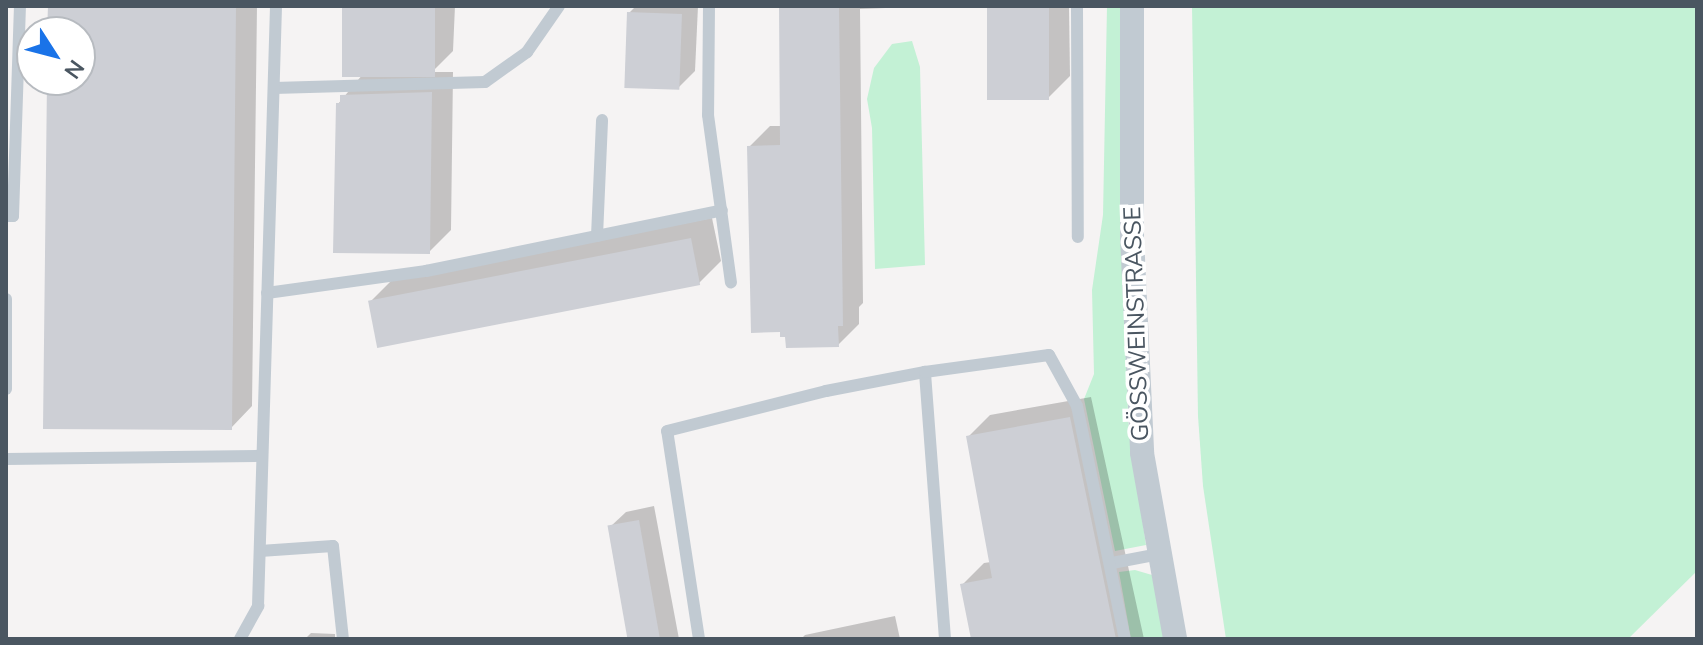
<!DOCTYPE html>
<html>
<head>
<meta charset="utf-8">
<style>
	body { margin:0 }
	#map { position:relative; width:1703px; height:645px; overflow:hidden; background:#f5f3f3; font-family:"Nunito Sans",sans-serif }
	div>[style] { position:absolute }
	.green>* { inset:0; background:#c3f1d5 }
	.shadow>* { inset:0; background:#0003 }
	.building>* { inset:0; background:#cdcfd5; transform-origin:0 0 }
	.service>* { height:12px; margin:-6px; padding:0 6px; transform-origin:6px; border-radius:6px; background:#c1cad2 }
	.minor>* { height:24px; margin:-12px; padding:0 12px; transform-origin:12px; border-radius:12px; background:#c1cad2 }
	span { translate:-50% -50%; white-space:nowrap; text-align:center; line-height:1.15; -webkit-text-stroke:7px #fff; paint-order:stroke }
	.street-label { font-size:24px; color:#4a5661 }
	.frame { position:absolute; inset:0; border:8px solid #4a5661; pointer-events:none }
	.north { position:absolute; left:16px; top:16px; width:80px; height:80px; box-sizing:border-box; background:#fff; border:2px solid #b7bbc0; border-radius:50%; rotate:126deg; font-size:22px; font-weight:700; line-height:32px; text-align:center; color:#4a5661 }
	.north::after { content:''; display:block; margin:auto; width:28px; height:36px; background:#1a73e8; clip-path:polygon(50% 0,100% 100%,50% 72%,0 100%) }
</style>
</head>
<body>
<div id="map">
	<div class="green">
		<i style="clip-path:polygon(1107px 6px,1122px 6px,1128px 420px,1146px 545px,1115px 551px,1084px 399px,1094px 374px,1092px 290px,1103px 215px)"></i>
		<i style="clip-path:polygon(1192px 6px,1697px 6px,1697px 571px,1628px 639px,1226px 639px,1203px 486px,1198px 416px)"></i>
		<i style="clip-path:polygon(912px 41px,920px 67px,925px 265px,875px 269px,872px 128px,867px 99px,874px 68px,892px 44px)"></i>
		<i style="clip-path:polygon(1135px 570px,1152px 575px,1165px 639px,1131px 639px,1119px 572px)"></i>
	</div>
	<div class="shadow">
		<i style="clip-path:polygon(50px 6px,257px 6px,252px 406px,231px 428px,49px 80px,80px 80px,80px 32px,49px 32px)"></i>
		<i style="clip-path:polygon(344px 6px,455px 6px,453px 51px,432px 72px,453px 72px,451px 230px,429px 252px,338px 104px,363px 74px)"></i>
		<i style="clip-path:polygon(636px 6px,698px 6px,695px 71px,678px 88px,629px 13px)"></i>
		<i style="clip-path:polygon(753px 6px,938px 6px,860px 9px,863px 303px,859px 307px,859px 324px,838px 345px,749px 147px,770px 126px,782px 126px,781px 8px)"></i>
		<i style="clip-path:polygon(989px 6px,1069px 6px,1070px 76px,1049px 97px)"></i>
		<i style="clip-path:polygon(712px 218px,721px 261px,699px 283px,370px 302px,392px 280px)"></i>
		<i style="clip-path:polygon(1091px 397px,1144px 639px,973px 639px,962px 585px,984px 563px,991px 562px,968px 437px,990px 415px)"></i>
		<i style="clip-path:polygon(654px 506px,679px 639px,632px 639px,610px 527px,626px 512px)"></i>
		<i style="clip-path:polygon(895px 616px,900px 639px,801px 639px,805px 635px)"></i>
		<i style="clip-path:polygon(311px 633px,335px 634px,335px 639px,305px 639px)"></i>
	</div>
	<div class="building">
		<i style="clip-path:polygon(48px 6px,236px 6px,232px 430px,43px 429px,47px 80px,80px 80px,80px 32px,47px 32px)"></i>
		<i style="left:342px;top:6px;width:93px;height:71px"></i>
		<i style="clip-path:polygon(779px 6px,839px 6px,843px 326px,838px 326px,839px 347px,786px 348px,785px 337px,780px 337px,780px 332px,751px 333px,747px 146px,780px 145px)"></i>
		<i style="left:987px;top:6px;width:62px;height:94px"></i>
		<i style="left:627px;top:12px;width:55px;height:76px;rotate:2deg"></i>
		<i style="clip-path:polygon(432px 92px,430px 254px,333px 253px,336px 103px,340px 103px,340px 95px)"></i>
		<i style="left:691px;top:238px;width:48px;height:329px;rotate:79deg"></i>
		<i style="clip-path:polygon(1070px 417px,1116px 639px,971px 639px,960px 584px,992px 578px,966px 436px)"></i>
		<i style="left:639px;top:520px;width:121px;height:32px;rotate:80deg"></i>
	</div>
	<div class="service">
		<i style="left:709px;top:6px;width:109px;rotate:90.5deg"></i>
		<i style="left:708px;top:115px;width:169px;rotate:82.2deg"></i>
		<i style="left:1077px;top:6px;width:231px;rotate:89.8deg"></i>
		<i style="left:274px;top:88px;width:211px;rotate:-1.6deg"></i>
		<i style="left:485px;top:82px;width:52px;rotate:-35.5deg"></i>
		<i style="left:527px;top:52px;width:56px;rotate:-55.2deg"></i>
		<i style="left:6px;top:216px;width:7px"></i>
		<i style="left:13px;top:216px;width:210px;rotate:-88.1deg"></i>
		<i style="left:597px;top:236px;width:116px;rotate:-87.5deg"></i>
		<i style="left:267px;top:293px;width:161px;rotate:-7.9deg"></i>
		<i style="left:426px;top:271px;width:302px;rotate:-11.6deg"></i>
		<i style="left:6px;top:299px;width:90px;rotate:90deg"></i>
		<i style="left:6px;top:459px;width:256px;rotate:-0.7deg"></i>
		<i style="left:260px;top:551px;width:73px;rotate:-3.9deg"></i>
		<i style="left:333px;top:546px;width:94px;rotate:83.9deg"></i>
		<i style="left:1112px;top:563px;width:48px;rotate:-10.8deg"></i>
		<i style="left:240px;top:639px;width:38px;rotate:-61deg"></i>
		<i style="left:258px;top:606px;width:600px;rotate:-88.28deg"></i>
		<i style="left:699px;top:639px;width:210px;rotate:-98.7deg"></i>
		<i style="left:667px;top:431px;width:164px;rotate:-14.1deg"></i>
		<i style="left:826px;top:391px;width:101px;rotate:-10.9deg"></i>
		<i style="left:945px;top:639px;width:268px;rotate:-94.3deg"></i>
		<i style="left:925px;top:372px;width:125px;rotate:-7.8deg"></i>
		<i style="left:1049px;top:355px;width:58px;rotate:61.2deg"></i>
		<i style="left:1077px;top:406px;width:238px;rotate:78.4deg"></i>
	</div>
	<div class="minor">
		<i style="left:1132px;top:6px;width:231px;rotate:90deg"></i>
		<i style="left:1132px;top:237px;width:216px;rotate:87.3deg"></i>
		<i style="left:1142px;top:453px;width:189px;rotate:79.9deg"></i>
	</div>
	<div class="street-label">
		<span style="left:1137px;top:324px;rotate:-92deg">GÖSSWEINSTRASSE</span>
	</div>
	<div class="frame"></div>
	<div class="north">N</div>
</div>
</body>
</html>
